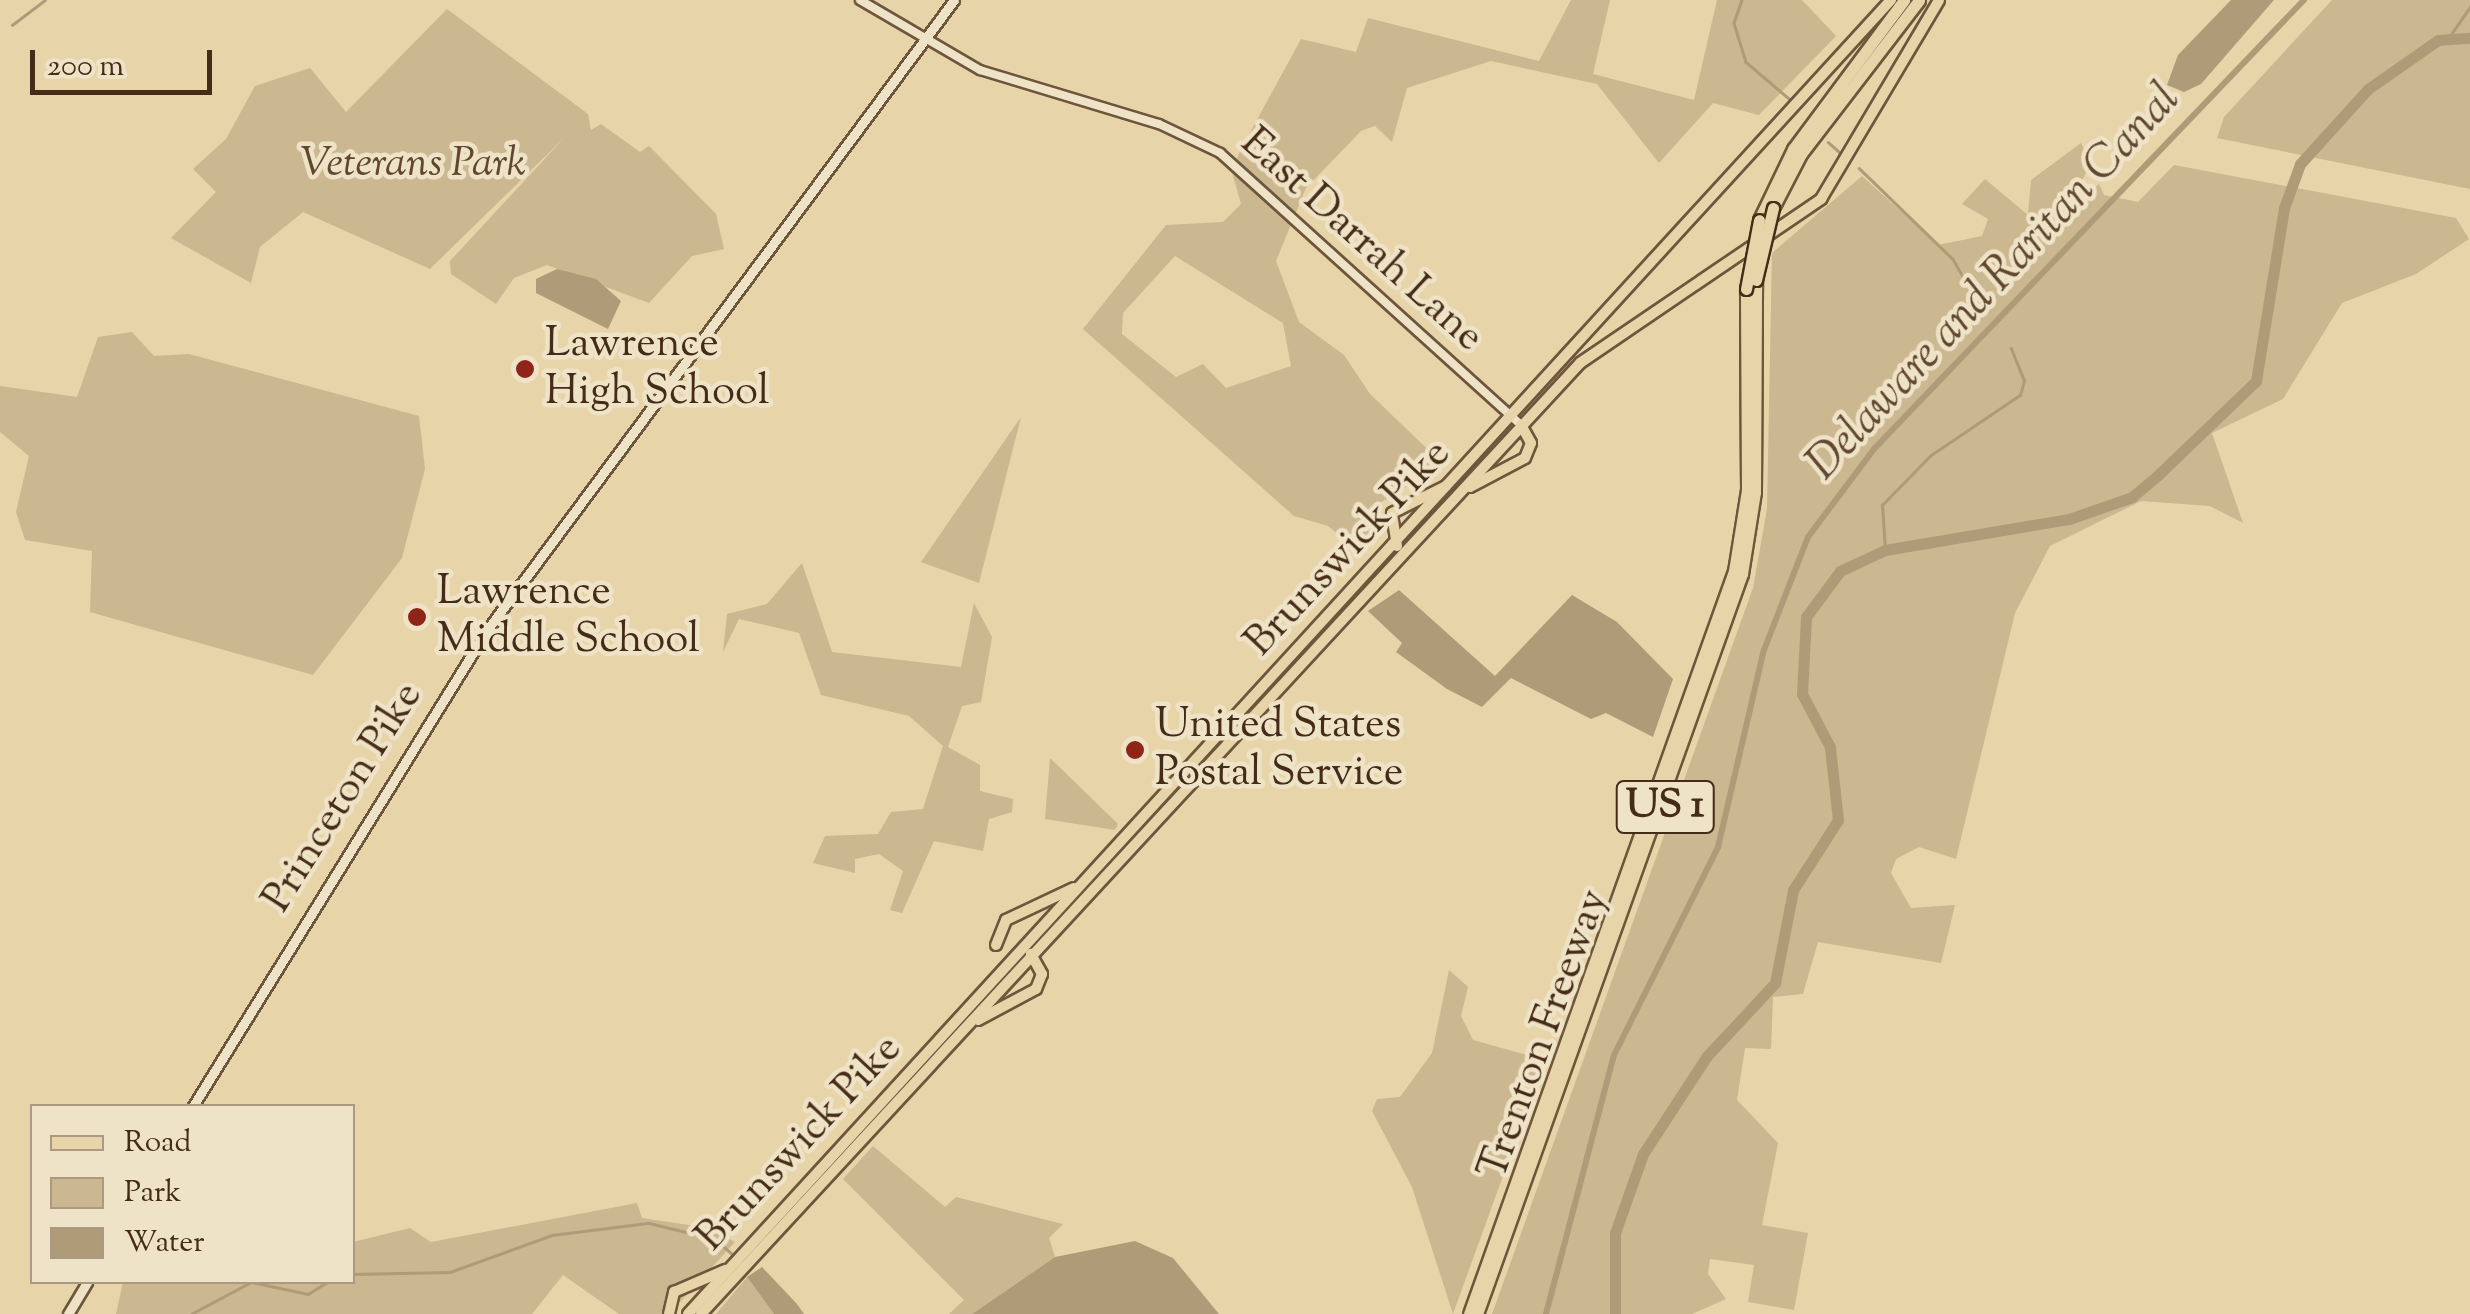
<!DOCTYPE html>
<html>
<head>
<meta charset="utf-8">
<style>
	body { margin:0 }
	#map { position:relative; width:2470px; height:1314px; overflow:hidden; background:#e7d4a9; font-family:"Sorts Mill Goudy",serif }
	div>[style] { position:absolute }
	.green>* { inset:0; background:#cbb790 }
	.water>* { inset:0; background:#b09b78 }
	.stream>* { height:2.5px; margin:-1.25px; padding:0 1.25px; transform-origin:1.25px; border-radius:1.25px; background:#b09b78 }
	.canal>* { height:6px; margin:-3px; padding:0 3px; transform-origin:3px; border-radius:3px; background:#b09b78 }
	.river>* { height:11px; margin:-5.5px; padding:0 5.5px; transform-origin:5.5px; border-radius:5.5px; background:#b09b78 }
	.roads { filter:drop-shadow(2px 0 #6e563c) drop-shadow(-2px 0 #6e563c) drop-shadow(0 2px #6e563c) drop-shadow(0 -2px #6e563c) }
	.tertiary>* { height:8px; margin:-4px; padding:0 4px; transform-origin:4px; border-radius:4px; background:#efe3c7 }
	.secondary>* { height:9px; margin:-4.5px; padding:0 4.5px; transform-origin:4.5px; border-radius:4.5px; background:#efe3c7 }
	.primary>* { height:10px; margin:-5px; padding:0 5px; transform-origin:5px; border-radius:5px; background:#e7d4a9 }
	.motorway>* { height:11px; margin:-5.5px; padding:0 5.5px; transform-origin:5.5px; border-radius:5.5px; background:#e7d4a9 }
	.bridges { filter:drop-shadow(2px 0 #452c18) drop-shadow(-2px 0 #452c18) drop-shadow(0 2px #452c18) drop-shadow(0 -2px #452c18) }
	.motorway-bridge>* { height:11px; margin:-5.5px; padding:0 5.5px; transform-origin:5.5px; border-radius:5.5px; background:#e7d4a9 }
	.dots>* { width:28px; height:28px; translate:-50% -50%; box-sizing:border-box; border:5px solid #efe3c7; border-radius:50% }
	span { translate:-50% -50%; white-space:nowrap; text-align:center; line-height:1.15; -webkit-text-stroke:9px #efe3c7; paint-order:stroke }
	.shield-label span { padding:2px 8px; background:#efe3c7; border:2px solid; border-radius:8px; -webkit-text-stroke-width:0 }
	.shield-label { font-size:40px; color:#452c18; font-weight:700 }
	.park-label { font-size:42px; color:#604830; font-style:italic }
	.street-label { font-size:42px; color:#452c18 }
	.poi-label { font-size:42px; color:#452c18 }
	.left { translate:0 -50%; text-align:left }
	.water-label { font-size:45px; color:#604830; font-style:italic }
	.legend { position:absolute; left:30px; top:1104px; width:325px; height:180px; box-sizing:border-box; background:#efe3c7; border:2px solid #ab9a81; margin:0; padding:12px 18px; list-style:none; font-size:30px; color:#452c18 }
	.legend li { display:flex; align-items:center; gap:20px; height:50px }
	.legend b { width:50px; border:2px solid #ab9a81 }
	.scale { position:absolute; left:30px; top:50px; width:182px; height:45px; box-sizing:border-box; border:5px solid #452c18; border-top:0; padding-left:12px; font-size:30px; line-height:35px; white-space:nowrap; color:#452c18; -webkit-text-stroke:8px #efe3c7; paint-order:stroke }
</style>
</head>
<body>
<div id="map">
	<div class="green">
		<i style="clip-path:polygon(evenodd,1571px 0,1610px 0,1593px 74px,1694px 100px,1717px 0,1802px 0,1836px 36px,1759px 115px,1713px 103px,1659px 163px,1597px 84px,1491px 61px,1407px 88px,1392px 142px,1375px 126px,1361px 131px,1306px 188px,1276px 261px,1299px 322px,1344px 355px,1370px 394px,1443px 464px,1380px 503px,1364px 555px,1328px 526px,1294px 516px,1083px 329px,1166px 225px,1223px 222px,1241px 204px,1232px 172px,1240px 151px,1301px 39px,1356px 52px,1368px 18px,1539px 61px,1571px 0,1175px 256px,1283px 323px,1291px 366px,1226px 388px,1203px 364px,1176px 377px,1122px 334px,1123px 313px,1175px 256px)"></i>
		<i style="clip-path:polygon(2332px 0,2470px 0,2470px 189px,2217px 138px,2224px 117px)"></i>
		<i style="clip-path:polygon(447px 9px,588px 114px,591px 130px,601px 124px,640px 152px,649px 146px,716px 214px,724px 249px,692px 256px,649px 303px,547px 265px,514px 278px,496px 304px,451px 274px,450px 261px,564px 138px,430px 269px,303px 212px,260px 247px,251px 283px,171px 238px,216px 192px,193px 169px,226px 139px,255px 86px,310px 68px,346px 112px)"></i>
		<i style="clip-path:polygon(2081px 143px,2091px 163px,2064px 216px,2099px 184px,2104px 195px,2138px 202px,2174px 165px,2456px 218px,2469px 239px,2416px 274px,2342px 303px,2283px 399px,2212px 433px,2243px 523px,2210px 506px,2141px 501px,2050px 546px,2015px 613px,1956px 859px,1919px 847px,1896px 859px,1891px 873px,1911px 908px,1955px 905px,1941px 963px,1818px 942px,1803px 994px,1773px 997px,1771px 1049px,1745px 1048px,1737px 1100px,1778px 1143px,1762px 1225px,1808px 1233px,1794px 1310px,1748px 1302px,1754px 1265px,1710px 1259px,1708px 1274px,1726px 1299px,1692px 1314px,1492px 1314px,1753px 588px,1767px 509px,1772px 253px,1862px 176px,1938px 245px,1982px 236px,1988px 219px,1962px 204px,1985px 179px,2028px 215px,2031px 180px)"></i>
		<i style="clip-path:polygon(132px 332px,154px 356px,189px 354px,419px 416px,425px 469px,402px 558px,313px 675px,90px 612px,92px 551px,25px 540px,16px 512px,29px 456px,0 432px,0 386px,77px 397px,98px 337px)"></i>
		<i style="clip-path:polygon(1021px 417px,979px 583px,921px 562px)"></i>
		<i style="clip-path:polygon(802px 563px,832px 652px,961px 667px,974px 603px,992px 637px,981px 702px,962px 706px,948px 747px,980px 765px,980px 791px,1013px 799px,1012px 812px,989px 819px,983px 851px,934px 841px,902px 913px,890px 910px,903px 871px,879px 854px,855px 859px,855px 873px,813px 863px,825px 836px,878px 834px,891px 812px,923px 809px,943px 746px,909px 716px,821px 695px,799px 633px,739px 619px,723px 652px,727px 614px,767px 604px)"></i>
		<i style="clip-path:polygon(1050px 758px,1118px 824px,1115px 830px,1045px 819px)"></i>
		<i style="clip-path:polygon(1449px 970px,1468px 987px,1461px 1016px,1473px 1040px,1545px 1060px,1453px 1314px,1412px 1187px,1372px 1111px,1377px 1099px,1400px 1097px,1432px 1053px)"></i>
		<i style="clip-path:polygon(873px 1146px,945px 1207px,956px 1197px,1063px 1224px,1049px 1238px,1055px 1257px,972px 1314px,949px 1314px,964px 1300px,843px 1179px)"></i>
		<i style="clip-path:polygon(637px 1203px,642px 1218px,709px 1228px,735px 1242px,669px 1314px,619px 1314px,563px 1275px,532px 1314px,116px 1314px,123px 1282px,352px 1282px,353px 1242px,410px 1228px,431px 1242px)"></i>
		<i style="clip-path:polygon(747px 1277px,774px 1314px,716px 1314px)"></i>
	</div>
	<div class="water">
		<i style="clip-path:polygon(2231px 0,2274px 0,2201px 84px,2184px 92px,2167px 85px,2178px 55px)"></i>
		<i style="clip-path:polygon(557px 269px,596px 279px,621px 301px,608px 329px,536px 293px,536px 279px)"></i>
		<i style="clip-path:polygon(1399px 590px,1495px 676px,1572px 595px,1617px 622px,1673px 679px,1653px 737px,1606px 713px,1591px 719px,1511px 678px,1482px 707px,1447px 689px,1396px 652px,1402px 643px,1368px 611px)"></i>
		<i style="clip-path:polygon(1135px 1241px,1173px 1258px,1219px 1314px,972px 1314px,1055px 1257px)"></i>
		<i style="clip-path:polygon(762px 1267px,797px 1304px,804px 1314px,774px 1314px,747px 1277px)"></i>
	</div>
	<div class="stream">
		<i style="left:1742px;top:0;width:24px;rotate:109deg"></i>
		<i style="left:1734px;top:23px;width:41px;rotate:72.9deg"></i>
		<i style="left:1746px;top:62px;width:60px;rotate:40.3deg"></i>
		<i style="left:12px;top:25px;width:41px;rotate:-37.1deg"></i>
		<i style="left:2447px;top:40px;width:40px;rotate:-55.1deg"></i>
		<i style="left:1828px;top:142px;width:18px;rotate:41deg"></i>
		<i style="left:1859px;top:168px;width:131px;rotate:44.1deg"></i>
		<i style="left:1953px;top:259px;width:56px;rotate:60.3deg"></i>
		<i style="left:1885px;top:550px;width:45px;rotate:-93.8deg"></i>
		<i style="left:1882px;top:505px;width:70px;rotate:-45.6deg"></i>
		<i style="left:1931px;top:455px;width:107px;rotate:-34deg"></i>
		<i style="left:2020px;top:395px;width:15px;rotate:-74deg"></i>
		<i style="left:2024px;top:381px;width:35px;rotate:-112deg"></i>
		<i style="left:352px;top:1274px;width:98px;rotate:-1.2deg"></i>
		<i style="left:450px;top:1272px;width:109px;rotate:-19.9deg"></i>
		<i style="left:552px;top:1235px;width:98px;rotate:-7.1deg"></i>
		<i style="left:649px;top:1223px;width:68px;rotate:13.6deg"></i>
		<i style="left:715px;top:1239px;width:28px;rotate:41deg"></i>
		<i style="left:191px;top:1314px;width:68px;rotate:-28.1deg"></i>
		<i style="left:251px;top:1282px;width:58px;rotate:11.9deg"></i>
		<i style="left:308px;top:1294px;width:22px;rotate:-32deg"></i>
	</div>
	<div class="canal">
		<i style="left:1546px;top:1314px;width:268px;rotate:-75.3deg"></i>
		<i style="left:1614px;top:1055px;width:233px;rotate:-63.4deg"></i>
		<i style="left:1718px;top:847px;width:202px;rotate:-76.9deg"></i>
		<i style="left:1764px;top:650px;width:121px;rotate:-68.7deg"></i>
		<i style="left:1808px;top:537px;width:110px;rotate:-53.1deg"></i>
		<i style="left:1874px;top:449px;width:622px;rotate:-46.24deg"></i>
	</div>
	<div class="river">
		<i style="left:1615px;top:1314px;width:81px;rotate:-90deg"></i>
		<i style="left:1615px;top:1233px;width:84px;rotate:-70.5deg"></i>
		<i style="left:1643px;top:1154px;width:117px;rotate:-56.9deg"></i>
		<i style="left:1707px;top:1056px;width:100px;rotate:-47deg"></i>
		<i style="left:1775px;top:983px;width:95px;rotate:-79deg"></i>
		<i style="left:1793px;top:890px;width:83px;rotate:-57.3deg"></i>
		<i style="left:1838px;top:820px;width:73px;rotate:-96.3deg"></i>
		<i style="left:1830px;top:747px;width:60px;rotate:-117.8deg"></i>
		<i style="left:1802px;top:694px;width:77px;rotate:-87deg"></i>
		<i style="left:1806px;top:617px;width:57px;rotate:-53.5deg"></i>
		<i style="left:1840px;top:571px;width:50px;rotate:-25deg"></i>
		<i style="left:1885px;top:550px;width:187px;rotate:-9.6deg"></i>
		<i style="left:2069px;top:519px;width:67px;rotate:-19.2deg"></i>
		<i style="left:2132px;top:497px;width:34px;rotate:-40deg"></i>
		<i style="left:2158px;top:475px;width:136px;rotate:-43.8deg"></i>
		<i style="left:2256px;top:381px;width:175px;rotate:-80.8deg"></i>
		<i style="left:2284px;top:208px;width:47px;rotate:-70deg"></i>
		<i style="left:2300px;top:164px;width:101px;rotate:-47.8deg"></i>
		<i style="left:2368px;top:89px;width:85px;rotate:-35deg"></i>
		<i style="left:2438px;top:40px;width:32px;rotate:-4deg"></i>
	</div>
	<div class="roads">
		<div class="tertiary">
			<i style="left:860px;top:0;width:139px;rotate:30.3deg"></i>
			<i style="left:980px;top:70px;width:187px;rotate:16.8deg"></i>
			<i style="left:1159px;top:124px;width:68px;rotate:25.4deg"></i>
			<i style="left:1220px;top:153px;width:406px;rotate:42.1deg"></i>
		</div>
		<div class="secondary">
			<i style="left:193px;top:1106px;width:559px;rotate:-58.3deg"></i>
			<i style="left:487px;top:630px;width:784px;rotate:-53.45deg"></i>
			<i style="left:68px;top:1314px;width:37px;rotate:-59deg"></i>
		</div>
		<div class="primary">
			<i style="left:1470px;top:487px;width:62px;rotate:-27.8deg"></i>
			<i style="left:1525px;top:458px;width:16px;rotate:-68deg"></i>
			<i style="left:1531px;top:443px;width:21px;rotate:-119deg"></i>
			<i style="left:1397px;top:546px;width:33px;rotate:-99deg"></i>
			<i style="left:1392px;top:513px;width:60px;rotate:-26.6deg"></i>
			<i style="left:996px;top:945px;width:27px;rotate:-68deg"></i>
			<i style="left:1006px;top:920px;width:75px;rotate:-25.2deg"></i>
			<i style="left:978px;top:1020px;width:66px;rotate:-28.1deg"></i>
			<i style="left:1036px;top:989px;width:16px;rotate:-68deg"></i>
			<i style="left:1042px;top:974px;width:23px;rotate:-119deg"></i>
			<i style="left:669px;top:1314px;width:23px;rotate:-77deg"></i>
			<i style="left:674px;top:1292px;width:56px;rotate:-23.3deg"></i>
			<i style="left:688px;top:1314px;width:1782px;rotate:-47.53deg"></i>
			<i style="left:701px;top:1314px;width:1295px;rotate:-47.25deg"></i>
			<i style="left:1580px;top:363px;width:292px;rotate:-34.2deg"></i>
			<i style="left:1821px;top:199px;width:231px;rotate:-59.3deg"></i>
		</div>
		<div class="motorway">
			<i style="left:1773px;top:208px;width:61px;rotate:-62.6deg"></i>
			<i style="left:1801px;top:154px;width:194px;rotate:-52.5deg"></i>
			<i style="left:1759px;top:220px;width:79px;rotate:-64.4deg"></i>
			<i style="left:1793px;top:149px;width:186px;rotate:-53.3deg"></i>
			<i style="left:1469px;top:1314px;width:789px;rotate:-70.37deg"></i>
			<i style="left:1734px;top:571px;width:82px;rotate:-80.9deg"></i>
			<i style="left:1747px;top:490px;width:201px;rotate:-90.3deg"></i>
			<i style="left:1477px;top:1314px;width:786px;rotate:-70.3deg"></i>
			<i style="left:1742px;top:574px;width:83px;rotate:-81deg"></i>
			<i style="left:1755px;top:492px;width:212px;rotate:-89.7deg"></i>
		</div>
	</div>
	<div class="bridges">
		<div class="motorway-bridge">
			<i style="left:1756px;top:280px;width:74px;rotate:-76.7deg"></i>
			<i style="left:1746px;top:289px;width:70px;rotate:-79.3deg"></i>
		</div>
	</div>
	<div class="dots">
		<i style="left:525px;top:369px;background:#8f2418"></i>
		<i style="left:417px;top:617px;background:#8f2418"></i>
		<i style="left:1135px;top:750px;background:#8f2418"></i>
	</div>
	<div class="shield-label">
		<span style="left:1665px;top:807px">US 1</span>
	</div>
	<div class="park-label">
		<span style="left:413px;top:165px">Veterans Park</span>
	</div>
	<div class="street-label">
		<span style="left:1361px;top:241px;rotate:42deg">East Darrah Lane</span>
		<span style="left:1349px;top:549px;rotate:-47deg">Brunswick Pike</span>
		<span style="left:344px;top:798px;rotate:-58deg">Princeton Pike</span>
		<span style="left:1545px;top:1035px;rotate:-70deg">Trenton Freeway</span>
		<span style="left:800px;top:1144px;rotate:-47deg">Brunswick Pike</span>
	</div>
	<div class="poi-label">
		<span class="left" style="left:545px;top:369px">Lawrence<br>High School</span>
		<span class="left" style="left:437px;top:617px">Lawrence<br>Middle School</span>
		<span class="left" style="left:1155px;top:750px">United States<br>Postal Service</span>
	</div>
	<div class="water-label">
		<span style="left:1995px;top:283px;rotate:-47deg">Delaware and Raritan Canal</span>
	</div>
	<ul class="legend">
	<li><b style="height:12px;background:#e7d4a9"></b>Road</li>
	<li><b style="height:28px;background:#cbb790"></b>Park</li>
	<li><b style="height:28px;background:#b09b78"></b>Water</li>
	</ul>
	<div class="scale">200 m</div>
</div>
</body>
</html>
